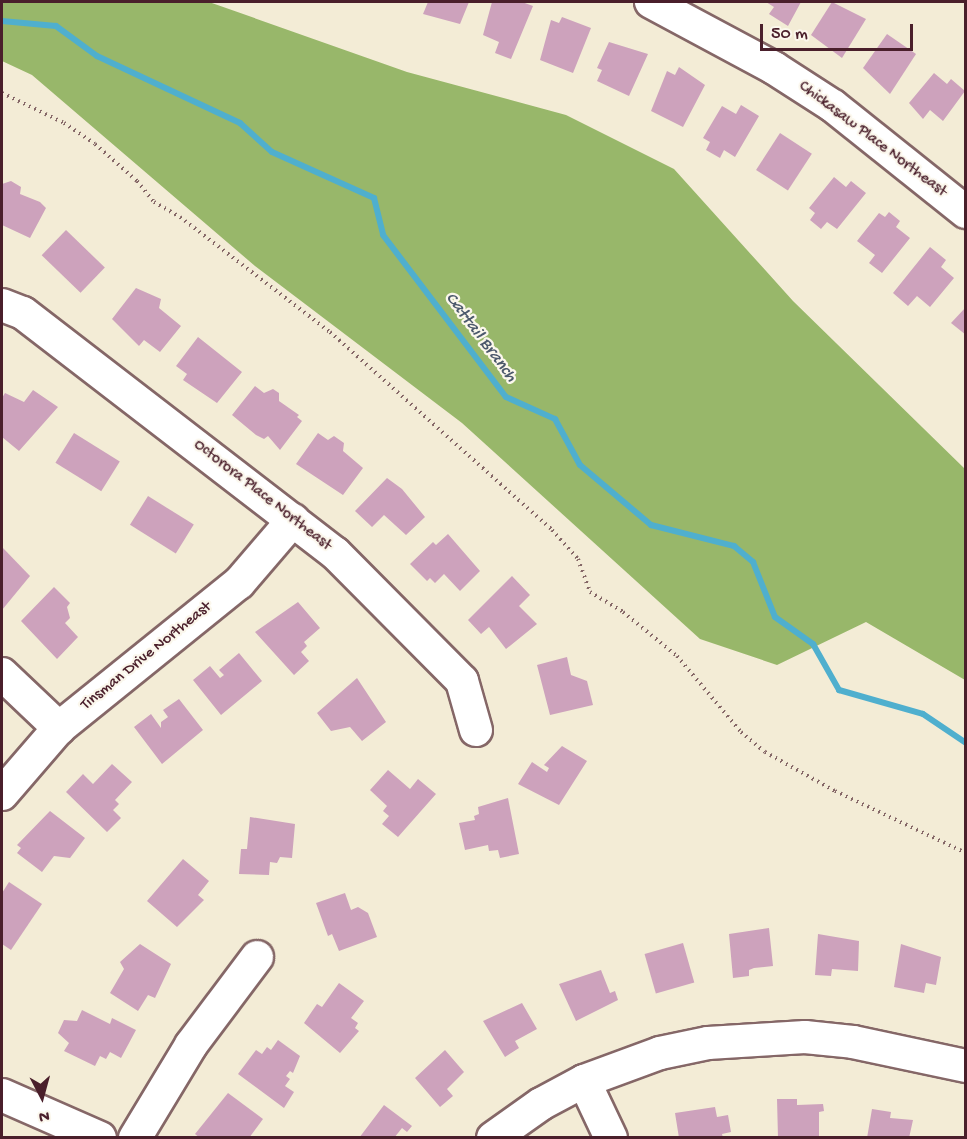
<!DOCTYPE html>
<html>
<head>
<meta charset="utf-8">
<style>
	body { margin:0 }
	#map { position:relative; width:967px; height:1139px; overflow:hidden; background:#f3ecd6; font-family:"Gochi Hand",sans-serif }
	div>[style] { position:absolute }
	.forest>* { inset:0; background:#98b76a }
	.stream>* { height:6px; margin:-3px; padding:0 3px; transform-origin:3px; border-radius:3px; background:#4fafce }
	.building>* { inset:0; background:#cda2bc; transform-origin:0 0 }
	.path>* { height:4px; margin-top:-2px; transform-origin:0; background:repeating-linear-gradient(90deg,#856767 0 1.5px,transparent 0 6px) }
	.roads { filter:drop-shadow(2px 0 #856767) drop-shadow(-2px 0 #856767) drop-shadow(0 2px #856767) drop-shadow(0 -2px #856767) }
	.minor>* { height:32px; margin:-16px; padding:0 16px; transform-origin:16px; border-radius:16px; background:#fff }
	span { translate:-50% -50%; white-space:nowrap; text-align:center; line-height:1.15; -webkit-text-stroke:4.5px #fbf7ec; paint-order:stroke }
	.street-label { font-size:16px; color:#4a1f2b }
	.water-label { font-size:18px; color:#4c596c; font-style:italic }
	.frame { position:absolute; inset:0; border:3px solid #4a1f2b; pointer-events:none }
	.north { position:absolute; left:12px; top:1067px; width:60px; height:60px; -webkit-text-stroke:4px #fbf7ec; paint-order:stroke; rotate:174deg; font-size:16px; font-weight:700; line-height:24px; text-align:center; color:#4a1f2b }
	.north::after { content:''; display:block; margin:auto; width:21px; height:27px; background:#4a1f2b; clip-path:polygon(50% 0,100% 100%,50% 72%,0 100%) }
	.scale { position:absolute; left:760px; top:24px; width:153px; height:27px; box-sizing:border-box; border:3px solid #4a1f2b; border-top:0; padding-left:8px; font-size:18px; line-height:21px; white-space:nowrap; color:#4a1f2b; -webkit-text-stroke:4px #fbf7ec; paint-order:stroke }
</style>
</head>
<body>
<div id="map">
	<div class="forest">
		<i style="clip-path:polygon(2px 2px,209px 2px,407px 72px,566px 115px,674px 169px,793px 301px,965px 469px,965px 680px,866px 622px,777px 665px,700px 639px,462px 423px,255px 266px,32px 75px,2px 61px)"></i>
	</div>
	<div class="stream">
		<i style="left:2px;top:21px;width:54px;rotate:5.3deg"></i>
		<i style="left:56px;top:26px;width:51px;rotate:36.2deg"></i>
		<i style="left:97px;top:56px;width:158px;rotate:25.1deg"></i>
		<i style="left:240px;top:123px;width:43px;rotate:42.2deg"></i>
		<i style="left:272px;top:152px;width:112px;rotate:24.3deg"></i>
		<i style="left:374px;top:198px;width:38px;rotate:76deg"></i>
		<i style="left:383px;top:235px;width:203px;rotate:52.8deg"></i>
		<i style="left:506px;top:397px;width:54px;rotate:24.2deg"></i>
		<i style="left:555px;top:419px;width:52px;rotate:61.5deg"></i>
		<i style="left:580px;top:465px;width:93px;rotate:40.2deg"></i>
		<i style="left:651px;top:525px;width:86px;rotate:14.2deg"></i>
		<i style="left:734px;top:546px;width:25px;rotate:40deg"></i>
		<i style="left:753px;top:562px;width:59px;rotate:68.2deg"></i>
		<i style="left:775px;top:617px;width:47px;rotate:35.4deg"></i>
		<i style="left:813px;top:644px;width:53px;rotate:60.5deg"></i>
		<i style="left:839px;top:690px;width:87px;rotate:15.9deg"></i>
		<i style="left:923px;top:714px;width:52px;rotate:34deg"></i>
	</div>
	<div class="building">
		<i style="clip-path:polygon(428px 2px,469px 2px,460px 24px,423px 14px)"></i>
		<i style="clip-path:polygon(492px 2px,522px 2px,533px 6px,511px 59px,495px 53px,499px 42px,483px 35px)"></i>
		<i style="clip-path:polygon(766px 2px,801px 2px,788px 26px,769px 14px,774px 7px)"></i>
		<i style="clip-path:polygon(832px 2px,866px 19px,842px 58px,811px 35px)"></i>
		<i style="clip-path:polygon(562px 17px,591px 28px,573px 73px,540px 60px,551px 20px,559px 23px)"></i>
		<i style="clip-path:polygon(887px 34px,916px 54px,890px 94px,863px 68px)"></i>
		<i style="clip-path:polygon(609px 42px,648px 54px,629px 96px,597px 81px,602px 70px,597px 68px)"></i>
		<i style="clip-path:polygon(679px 67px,705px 85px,683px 127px,651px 111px,667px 71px,675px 75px)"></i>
		<i style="clip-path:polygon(934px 73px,947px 84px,951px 79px,965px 91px,943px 121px,930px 110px,923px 119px,909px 103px)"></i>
		<i style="clip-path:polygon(741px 105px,759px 116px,735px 157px,724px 150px,720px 158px,706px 150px,710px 142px,703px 138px,722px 106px,736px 114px)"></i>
		<i style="left:780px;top:133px;width:38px;height:44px;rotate:33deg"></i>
		<i style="clip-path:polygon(834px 177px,846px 187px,851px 181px,866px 193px,837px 229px,827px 222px,821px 229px,810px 220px,815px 213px,809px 208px)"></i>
		<i style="clip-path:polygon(11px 181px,21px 187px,20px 194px,40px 202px,46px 208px,30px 238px,2px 225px,2px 184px)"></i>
		<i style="clip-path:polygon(889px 212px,900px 221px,896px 227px,910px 238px,882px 273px,869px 263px,875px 255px,857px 241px,879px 213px,885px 217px)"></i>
		<i style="left:66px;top:230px;width:54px;height:35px;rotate:44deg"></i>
		<i style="clip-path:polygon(930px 247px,946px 260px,941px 267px,954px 278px,930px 307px,917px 296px,908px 306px,893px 293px)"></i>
		<i style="clip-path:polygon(136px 288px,161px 299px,159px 308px,181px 326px,160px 352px,144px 340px,139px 346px,112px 319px)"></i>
		<i style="clip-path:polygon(966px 307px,966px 335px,951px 323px)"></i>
		<i style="clip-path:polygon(198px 337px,242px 372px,217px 403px,183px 380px,187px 374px,176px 366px)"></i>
		<i style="clip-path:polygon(255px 386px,264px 393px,273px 389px,279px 393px,279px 401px,299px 415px,297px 417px,302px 421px,280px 450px,268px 436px,264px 439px,256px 435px,232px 415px)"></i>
		<i style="clip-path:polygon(33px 390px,58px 407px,19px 451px,2px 437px,2px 398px,5px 393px,24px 402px)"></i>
		<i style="left:74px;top:433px;width:54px;height:35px;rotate:32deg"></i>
		<i style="clip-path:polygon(318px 433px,328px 440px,334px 436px,344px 443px,343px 451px,363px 468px,343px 495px,296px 464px)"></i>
		<i style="clip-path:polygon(387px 478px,402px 489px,425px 517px,406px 535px,384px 515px,372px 527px,355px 511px)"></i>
		<i style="left:148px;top:496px;width:54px;height:34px;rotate:32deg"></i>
		<i style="clip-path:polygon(448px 534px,480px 571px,460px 591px,444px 574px,435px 583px,430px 578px,427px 581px,410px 564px,433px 542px,436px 545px)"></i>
		<i style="clip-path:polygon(2px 547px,30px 576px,2px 610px)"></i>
		<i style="clip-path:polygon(512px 576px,530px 595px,519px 606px,537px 624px,506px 649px,489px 627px,481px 634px,468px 620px)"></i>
		<i style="clip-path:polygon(54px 587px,70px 603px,67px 607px,70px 618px,65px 623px,78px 637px,57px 659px,21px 621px)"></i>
		<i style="clip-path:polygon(298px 602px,320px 628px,304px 642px,307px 646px,301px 652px,309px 661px,294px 675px,255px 632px)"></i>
		<i style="clip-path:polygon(239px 653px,262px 681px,221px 715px,193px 680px,210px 666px,220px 678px,224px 675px,219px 670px)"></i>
		<i style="clip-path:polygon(567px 657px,571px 675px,587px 681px,593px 705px,550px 715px,537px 665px)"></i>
		<i style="clip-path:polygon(357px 678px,386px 722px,362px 741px,350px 727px,331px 731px,317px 713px)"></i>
		<i style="clip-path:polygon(179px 699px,203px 730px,162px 764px,134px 727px,151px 714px,161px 728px,161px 722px,168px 717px,163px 710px)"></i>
		<i style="clip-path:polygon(562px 746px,587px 761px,559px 805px,518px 784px,532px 762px,547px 772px,549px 768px,544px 765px)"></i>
		<i style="clip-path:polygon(112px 764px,132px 782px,115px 800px,119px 804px,113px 810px,121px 818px,107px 832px,66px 792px,83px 774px,93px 784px)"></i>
		<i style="clip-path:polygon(388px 770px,410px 789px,418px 779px,436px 794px,398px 837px,382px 824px,389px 816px,383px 811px,387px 806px,370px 790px)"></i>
		<i style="clip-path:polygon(508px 798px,519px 854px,500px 858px,498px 850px,489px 851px,488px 845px,465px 850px,459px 823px,475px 820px,474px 816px,479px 814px,478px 807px)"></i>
		<i style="clip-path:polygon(50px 811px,85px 838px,70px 858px,54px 856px,42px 872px,17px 853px,21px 848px,17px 845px)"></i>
		<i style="clip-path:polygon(250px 817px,295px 824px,292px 858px,280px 857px,277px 863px,270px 862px,269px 875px,239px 874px,241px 849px,247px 849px)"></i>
		<i style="clip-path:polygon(183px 859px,209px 881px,198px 895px,204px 900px,177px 927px,147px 901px)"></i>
		<i style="clip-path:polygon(9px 882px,42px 904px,11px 950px,2px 944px,2px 893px)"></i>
		<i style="clip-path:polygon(345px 893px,351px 910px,358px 907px,368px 913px,377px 937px,339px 951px,332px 934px,328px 936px,316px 903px)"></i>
		<i style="clip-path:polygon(769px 928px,773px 966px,754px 968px,749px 970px,749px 976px,733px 978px,729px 934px)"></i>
		<i style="clip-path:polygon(818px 934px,859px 941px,858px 971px,832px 969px,831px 976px,815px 975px)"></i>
		<i style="left:683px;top:943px;width:41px;height:40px;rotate:74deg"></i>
		<i style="clip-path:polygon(140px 944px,171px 964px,155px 998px,148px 995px,138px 1011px,110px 993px,124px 969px,120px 962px)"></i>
		<i style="clip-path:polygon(901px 944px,941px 957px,936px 985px,926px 983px,924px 993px,894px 987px)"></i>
		<i style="clip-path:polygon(601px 970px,610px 993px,615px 991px,618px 1000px,576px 1021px,559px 984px)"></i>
		<i style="clip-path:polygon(339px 983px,364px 1001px,351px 1018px,358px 1023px,355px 1028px,359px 1031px,340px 1053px,304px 1023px,317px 1004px,322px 1007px)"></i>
		<i style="clip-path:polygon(522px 1003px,537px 1029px,515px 1041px,519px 1048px,505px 1057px,483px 1021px)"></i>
		<i style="clip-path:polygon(82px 1010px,110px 1024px,112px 1018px,136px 1030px,121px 1058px,110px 1052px,106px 1059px,100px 1056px,95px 1066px,64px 1051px,69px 1043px,58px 1033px,64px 1020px,77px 1021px)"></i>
		<i style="clip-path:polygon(278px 1040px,300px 1056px,293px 1073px,290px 1071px,286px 1076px,290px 1079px,285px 1086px,294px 1092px,284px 1108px,238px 1074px,256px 1050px,262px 1054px,267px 1047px,271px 1050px)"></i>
		<i style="clip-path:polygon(445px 1050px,464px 1072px,447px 1089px,453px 1096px,440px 1107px,415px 1078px)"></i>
		<i style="clip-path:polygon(228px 1093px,263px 1119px,249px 1138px,200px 1138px,195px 1134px)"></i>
		<i style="clip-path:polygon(777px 1099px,797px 1099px,797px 1105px,823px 1104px,824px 1111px,819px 1112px,819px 1138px,778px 1138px)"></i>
		<i style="clip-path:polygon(384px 1105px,412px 1126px,407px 1132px,402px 1128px,394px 1138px,359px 1138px)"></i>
		<i style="clip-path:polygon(715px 1107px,717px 1117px,728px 1115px,731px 1132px,722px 1134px,723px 1138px,679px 1138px,675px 1113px)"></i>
		<i style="clip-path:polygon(872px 1109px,891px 1112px,890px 1118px,913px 1120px,909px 1138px,867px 1138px)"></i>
	</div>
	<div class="path">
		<i style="left:2px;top:93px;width:69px;rotate:25.8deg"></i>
		<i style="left:64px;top:123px;width:37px;rotate:34deg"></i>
		<i style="left:95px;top:144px;width:56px;rotate:41.4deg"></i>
		<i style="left:137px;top:181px;width:27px;rotate:51deg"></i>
		<i style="left:154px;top:202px;width:30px;rotate:30deg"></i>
		<i style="left:180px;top:217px;width:189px;rotate:37.5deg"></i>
		<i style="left:330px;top:332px;width:297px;rotate:41.7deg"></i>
		<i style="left:552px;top:530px;width:39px;rotate:48deg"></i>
		<i style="left:578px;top:559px;width:35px;rotate:70deg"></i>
		<i style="left:590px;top:592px;width:39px;rotate:31deg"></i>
		<i style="left:623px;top:612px;width:70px;rotate:39.2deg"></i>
		<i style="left:677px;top:656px;width:99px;rotate:49.9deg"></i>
		<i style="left:741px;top:732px;width:31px;rotate:40deg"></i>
		<i style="left:765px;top:752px;width:80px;rotate:29.1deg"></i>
		<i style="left:835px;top:791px;width:145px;rotate:25.3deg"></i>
	</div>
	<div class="roads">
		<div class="minor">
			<i style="left:651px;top:2px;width:140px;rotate:28.2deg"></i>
			<i style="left:774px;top:68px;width:70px;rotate:32.8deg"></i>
			<i style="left:833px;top:106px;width:170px;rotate:38.6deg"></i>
			<i style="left:2px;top:305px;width:22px;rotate:21deg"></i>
			<i style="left:23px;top:313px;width:394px;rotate:37.6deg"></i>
			<i style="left:335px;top:553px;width:180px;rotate:45.2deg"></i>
			<i style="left:462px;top:681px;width:51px;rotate:74.1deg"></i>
			<i style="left:2px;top:674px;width:79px;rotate:43.5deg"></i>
			<i style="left:2px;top:794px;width:87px;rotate:-49.2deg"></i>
			<i style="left:59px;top:728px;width:231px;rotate:-38.9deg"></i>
			<i style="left:239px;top:583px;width:83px;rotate:-49.4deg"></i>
			<i style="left:584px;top:1081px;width:63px;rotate:64.7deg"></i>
			<i style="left:2px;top:1095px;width:107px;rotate:23.7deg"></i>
			<i style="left:135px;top:1138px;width:109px;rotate:-58.9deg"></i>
			<i style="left:191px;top:1045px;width:110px;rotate:-53.1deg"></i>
			<i style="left:493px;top:1138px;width:59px;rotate:-35.3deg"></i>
			<i style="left:541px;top:1104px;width:49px;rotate:-28.1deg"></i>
			<i style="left:584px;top:1081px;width:81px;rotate:-20.2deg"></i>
			<i style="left:660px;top:1053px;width:49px;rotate:-11.8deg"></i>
			<i style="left:708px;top:1043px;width:97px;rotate:-3.5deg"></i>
			<i style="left:805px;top:1037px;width:48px;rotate:5.9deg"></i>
			<i style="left:853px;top:1042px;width:116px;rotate:12deg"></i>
		</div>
	</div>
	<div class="street-label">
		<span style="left:872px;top:140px;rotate:37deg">Chickasaw Place Northeast</span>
		<span style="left:262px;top:496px;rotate:38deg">Octorora Place Northeast</span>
		<span style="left:147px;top:657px;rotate:-39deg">Tinsman Drive Northeast</span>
	</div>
	<div class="water-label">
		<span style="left:480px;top:338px;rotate:53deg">Cattail Branch</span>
	</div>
	<div class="frame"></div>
	<div class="north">N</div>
	<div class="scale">50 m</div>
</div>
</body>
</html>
